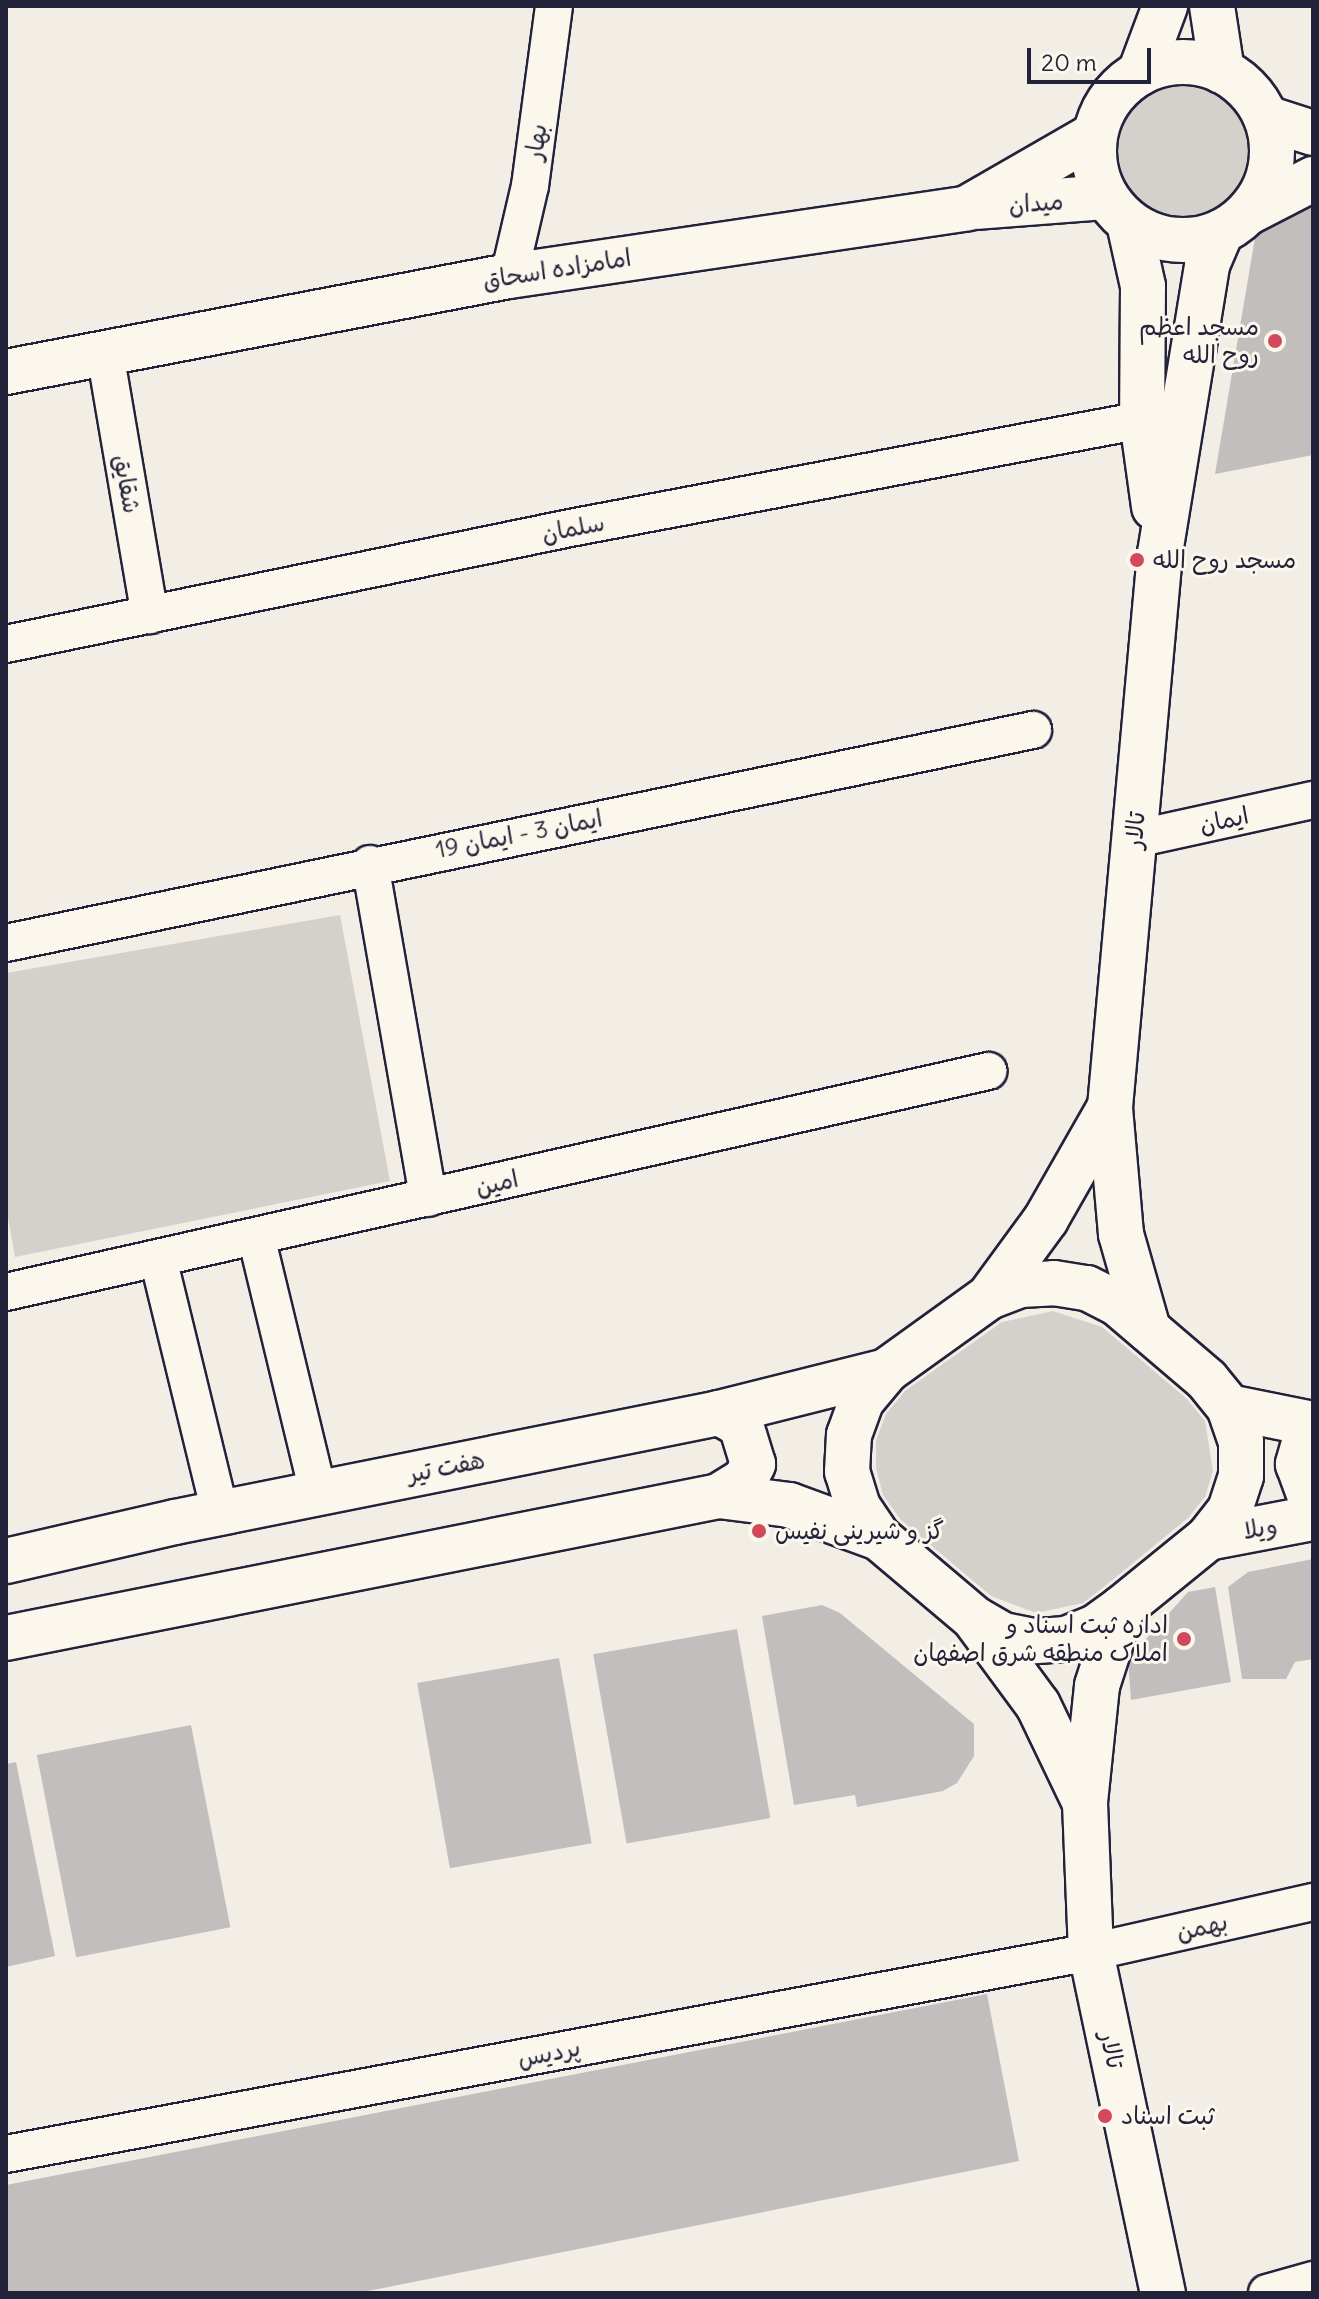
<!DOCTYPE html>
<html>
<head>
<meta charset="utf-8">
<style>
	body { margin:0 }
	#map { position:relative; width:1319px; height:2299px; overflow:hidden; background:#f2eee5; font-family:Delius,"Playpen Sans Arabic",sans-serif }
	div>[style] { position:absolute }
	.green>* { inset:0; background:#d4d1cc }
	.round { border-radius:50% }
	.building>* { inset:0; background:#c2bebe; transform-origin:0 0 }
	.roads { filter:drop-shadow(2px 0 #22223b) drop-shadow(-2px 0 #22223b) drop-shadow(0 2px #22223b) drop-shadow(0 -2px #22223b) }
	.street>* { height:36px; margin:-18px; padding:0 18px; transform-origin:18px; border-radius:18px; background:#fbf7ec }
	.secondary>* { height:44px; margin:-22px; padding:0 22px; transform-origin:22px; border-radius:22px; background:#fbf7ec }
	.secondary>.ring { margin:-22px; padding:0; box-sizing:content-box; background:none; border:44px solid #fbf7ec; border-radius:50% }
	.dots>* { width:22px; height:22px; translate:-50% -50%; box-sizing:border-box; border:4px solid #fbf7ec; border-radius:50% }
	span { translate:-50% -50%; white-space:nowrap; text-align:center; line-height:1.15; -webkit-text-stroke:6px #fbf7ec; paint-order:stroke }
	.street-label { font-size:24px; color:#22223b }
	.poi-label { font-size:24px; color:#22223b }
	.right { translate:-100% -50%; text-align:right }
	.left { translate:0 -50%; text-align:left }
	.frame { position:absolute; inset:0; border:8px solid #22223b; pointer-events:none }
	.scale { position:absolute; left:1027px; top:48px; width:124px; height:36px; box-sizing:border-box; border:4px solid #22223b; border-top:0; padding-left:10px; font-size:24px; line-height:28px; white-space:nowrap; color:#22223b; -webkit-text-stroke:6px #fbf7ec; paint-order:stroke }
</style>
</head>
<body>
<div id="map">
	<div class="green">
		<i class="round" style="left:1111px;top:76px;width:146px;height:146px"></i>
		<i style="clip-path:polygon(340px 915px,390px 1181px,15px 1257px,6px 1206px,6px 973px)"></i>
		<i style="clip-path:polygon(1053px 1311px,1102px 1327px,1187px 1399px,1205px 1421px,1213px 1471px,1205px 1497px,1188px 1518px,1105px 1586px,1083px 1603px,1036px 1613px,991px 1596px,900px 1519px,883px 1495px,876px 1468px,876px 1440px,886px 1414px,905px 1391px,1002px 1322px)"></i>
	</div>
	<div class="building">
		<i style="clip-path:polygon(1313px 199px,1313px 455px,1215px 474px,1257px 226px)"></i>
		<i style="clip-path:polygon(1313px 1559px,1313px 1659px,1295px 1662px,1286px 1679px,1242px 1679px,1228px 1587px,1248px 1572px)"></i>
		<i style="clip-path:polygon(1215px 1587px,1231px 1682px,1131px 1700px,1128px 1659px,1188px 1592px)"></i>
		<i style="clip-path:polygon(822px 1605px,840px 1613px,974px 1724px,974px 1756px,957px 1783px,943px 1791px,857px 1807px,855px 1795px,794px 1805px,762px 1616px)"></i>
		<i style="left:737px;top:1629px;width:192px;height:146px;rotate:80deg"></i>
		<i style="left:559px;top:1658px;width:188px;height:144px;rotate:80deg"></i>
		<i style="left:191px;top:1725px;width:206px;height:157px;rotate:79deg"></i>
		<i style="clip-path:polygon(16px 1762px,55px 1956px,6px 1967px,6px 1764px)"></i>
		<i style="clip-path:polygon(987px 1994px,1019px 2161px,358px 2293px,6px 2293px,6px 2185px)"></i>
	</div>
	<div class="roads">
		<div class="street">
			<i style="left:509px;top:276px;width:92px;rotate:-76.9deg"></i>
			<i style="left:530px;top:186px;width:182px;rotate:-82.4deg"></i>
			<i style="left:105px;top:353px;width:266px;rotate:80.3deg"></i>
			<i style="left:6px;top:644px;width:576px;rotate:-11.62deg"></i>
			<i style="left:570px;top:528px;width:582px;rotate:-10.69deg"></i>
			<i style="left:1135px;top:839px;width:182px;rotate:-12.4deg"></i>
			<i style="left:370px;top:864px;width:339px;rotate:80.1deg"></i>
			<i style="left:6px;top:943px;width:1049px;rotate:-11.72deg"></i>
			<i style="left:256px;top:1236px;width:264px;rotate:76.4deg"></i>
			<i style="left:158px;top:1258px;width:262px;rotate:76.3deg"></i>
			<i style="left:6px;top:1292px;width:1007px;rotate:-12.68deg"></i>
			<i style="left:6px;top:2154px;width:1104px;rotate:-10.55deg"></i>
			<i style="left:1091px;top:1952px;width:228px;rotate:-12.7deg"></i>
			<i style="left:1267px;top:2293px;width:48px;rotate:-15.8deg"></i>
		</div>
		<div class="secondary">
			<i style="left:1212px;top:6px;width:66px;rotate:81.3deg"></i>
			<i class="ring" style="left:1094px;top:62px;width:134px;height:134px"></i>
			<i style="left:1140px;top:73px;width:72px;rotate:-69.5deg"></i>
			<i style="left:1266px;top:118px;width:49px;rotate:17.7deg"></i>
			<i style="left:977px;top:207px;width:129px;rotate:-4.4deg"></i>
			<i style="left:1249px;top:212px;width:72px;rotate:-27.3deg"></i>
			<i style="left:1129px;top:223px;width:65px;rotate:77.5deg"></i>
			<i style="left:1143px;top:286px;width:134px;rotate:90.4deg"></i>
			<i style="left:1142px;top:420px;width:88px;rotate:82.1deg"></i>
			<i style="left:6px;top:372px;width:512px;rotate:-10.81deg"></i>
			<i style="left:509px;top:276px;width:463px;rotate:-8.4deg"></i>
			<i style="left:967px;top:208px;width:146px;rotate:-29.9deg"></i>
			<i style="left:1054px;top:1283px;width:33px;rotate:9deg"></i>
			<i style="left:1087px;top:1288px;width:34px;rotate:27deg"></i>
			<i style="left:1117px;top:1303px;width:118px;rotate:40.5deg"></i>
			<i style="left:1207px;top:1380px;width:35px;rotate:51deg"></i>
			<i style="left:1229px;top:1407px;width:36px;rotate:71deg"></i>
			<i style="left:1241px;top:1441px;width:35px;rotate:90deg"></i>
			<i style="left:1241px;top:1476px;width:36px;rotate:108deg"></i>
			<i style="left:1230px;top:1510px;width:36px;rotate:128deg"></i>
			<i style="left:1208px;top:1538px;width:111px;rotate:140.9deg"></i>
			<i style="left:1122px;top:1608px;width:32px;rotate:144deg"></i>
			<i style="left:1096px;top:1627px;width:32px;rotate:158deg"></i>
			<i style="left:1066px;top:1639px;width:32px;rotate:176deg"></i>
			<i style="left:1034px;top:1641px;width:32px;rotate:-169deg"></i>
			<i style="left:1003px;top:1635px;width:32px;rotate:-150deg"></i>
			<i style="left:975px;top:1619px;width:126px;rotate:-139.8deg"></i>
			<i style="left:879px;top:1538px;width:37px;rotate:-124deg"></i>
			<i style="left:858px;top:1507px;width:37px;rotate:-107deg"></i>
			<i style="left:847px;top:1472px;width:37px;rotate:-87deg"></i>
			<i style="left:849px;top:1435px;width:37px;rotate:-70deg"></i>
			<i style="left:862px;top:1400px;width:38px;rotate:-50deg"></i>
			<i style="left:886px;top:1371px;width:127px;rotate:-35.7deg"></i>
			<i style="left:989px;top:1297px;width:33px;rotate:-21deg"></i>
			<i style="left:1020px;top:1285px;width:34px;rotate:-3deg"></i>
			<i style="left:989px;top:1297px;width:97px;rotate:-53.8deg"></i>
			<i style="left:1046px;top:1219px;width:129px;rotate:-60.3deg"></i>
			<i style="left:1148px;top:1329px;width:99px;rotate:-105.9deg"></i>
			<i style="left:1121px;top:1234px;width:127px;rotate:-95deg"></i>
			<i style="left:1110px;top:1107px;width:556px;rotate:-84.84deg"></i>
			<i style="left:1160px;top:553px;width:292px;rotate:-80.7deg"></i>
			<i style="left:1207px;top:265px;width:36px;rotate:-67deg"></i>
			<i style="left:1229px;top:1407px;width:86px;rotate:11.4deg"></i>
			<i style="left:1309px;top:1425px;width:41px;rotate:105.8deg"></i>
			<i style="left:1298px;top:1464px;width:44px;rotate:69.9deg"></i>
			<i style="left:719px;top:1496px;width:31px;rotate:-32deg"></i>
			<i style="left:745px;top:1480px;width:18px;rotate:-63deg"></i>
			<i style="left:753px;top:1464px;width:41px;rotate:-107.1deg"></i>
			<i style="left:741px;top:1425px;width:25px;rotate:-151deg"></i>
			<i style="left:1208px;top:1538px;width:107px;rotate:-10.8deg"></i>
			<i style="left:6px;top:1561px;width:173px;rotate:-13deg"></i>
			<i style="left:175px;top:1522px;width:555px;rotate:-11.33deg"></i>
			<i style="left:719px;top:1413px;width:172px;rotate:-14.1deg"></i>
			<i style="left:1122px;top:1608px;width:82px;rotate:107.8deg"></i>
			<i style="left:1097px;top:1686px;width:118px;rotate:95.9deg"></i>
			<i style="left:1085px;top:1803px;width:149px;rotate:87.7deg"></i>
			<i style="left:1091px;top:1952px;width:349px;rotate:78.1deg"></i>
			<i style="left:976px;top:1621px;width:104px;rotate:53.6deg"></i>
			<i style="left:1038px;top:1705px;width:109px;rotate:64.4deg"></i>
			<i style="left:6px;top:1638px;width:727px;rotate:-11.26deg"></i>
			<i style="left:719px;top:1496px;width:71px;rotate:7.3deg"></i>
			<i style="left:789px;top:1505px;width:96px;rotate:20.1deg"></i>
		</div>
	</div>
	<div class="dots">
		<i style="left:1275px;top:341px;background:#d1495b"></i>
		<i style="left:1137px;top:560px;background:#d1495b"></i>
		<i style="left:759px;top:1531px;background:#d1495b"></i>
		<i style="left:1184px;top:1639px;background:#d1495b"></i>
		<i style="left:1105px;top:2116px;background:#d1495b"></i>
	</div>
	<div class="street-label">
		<span style="left:536px;top:142px;rotate:-82deg">بهار</span>
		<span style="left:1036px;top:203px;rotate:-4deg">میدان</span>
		<span style="left:557px;top:269px;rotate:-9deg">امامزاده اسحاق</span>
		<span style="left:127px;top:484px;rotate:80deg">شقایق</span>
		<span style="left:573px;top:528px;rotate:-11deg">سلمان</span>
		<span style="left:1224px;top:820px;rotate:-12deg">ایمان</span>
		<span style="left:1135px;top:830px;rotate:-85deg">تالار</span>
		<span style="left:519px;top:834px;rotate:-11deg">ایمان 3 - ایمان 19</span>
		<span style="left:497px;top:1183px;rotate:-13deg">امین</span>
		<span style="left:446px;top:1467px;rotate:-11deg">هفت تیر</span>
		<span style="left:1260px;top:1528px;rotate:-11deg">ویلا</span>
		<span style="left:1202px;top:1927px;rotate:-13deg">بهمن</span>
		<span style="left:1112px;top:2050px;rotate:78deg">تالار</span>
		<span style="left:549px;top:2053px;rotate:-11deg">پردیس</span>
	</div>
	<div class="poi-label">
		<span class="right" style="left:1259px;top:341px">مسجد اعظم<br>روح الله</span>
		<span class="left" style="left:1153px;top:560px">مسجد روح الله</span>
		<span class="left" style="left:775px;top:1531px">گز و شیرینی نفیس</span>
		<span class="right" style="left:1168px;top:1639px">اداره ثبت اسناد و<br>املاک منطقه شرق اصفهان</span>
		<span class="left" style="left:1121px;top:2116px">ثبت اسناد</span>
	</div>
	<div class="frame"></div>
	<div class="scale">20 m</div>
</div>
</body>
</html>
